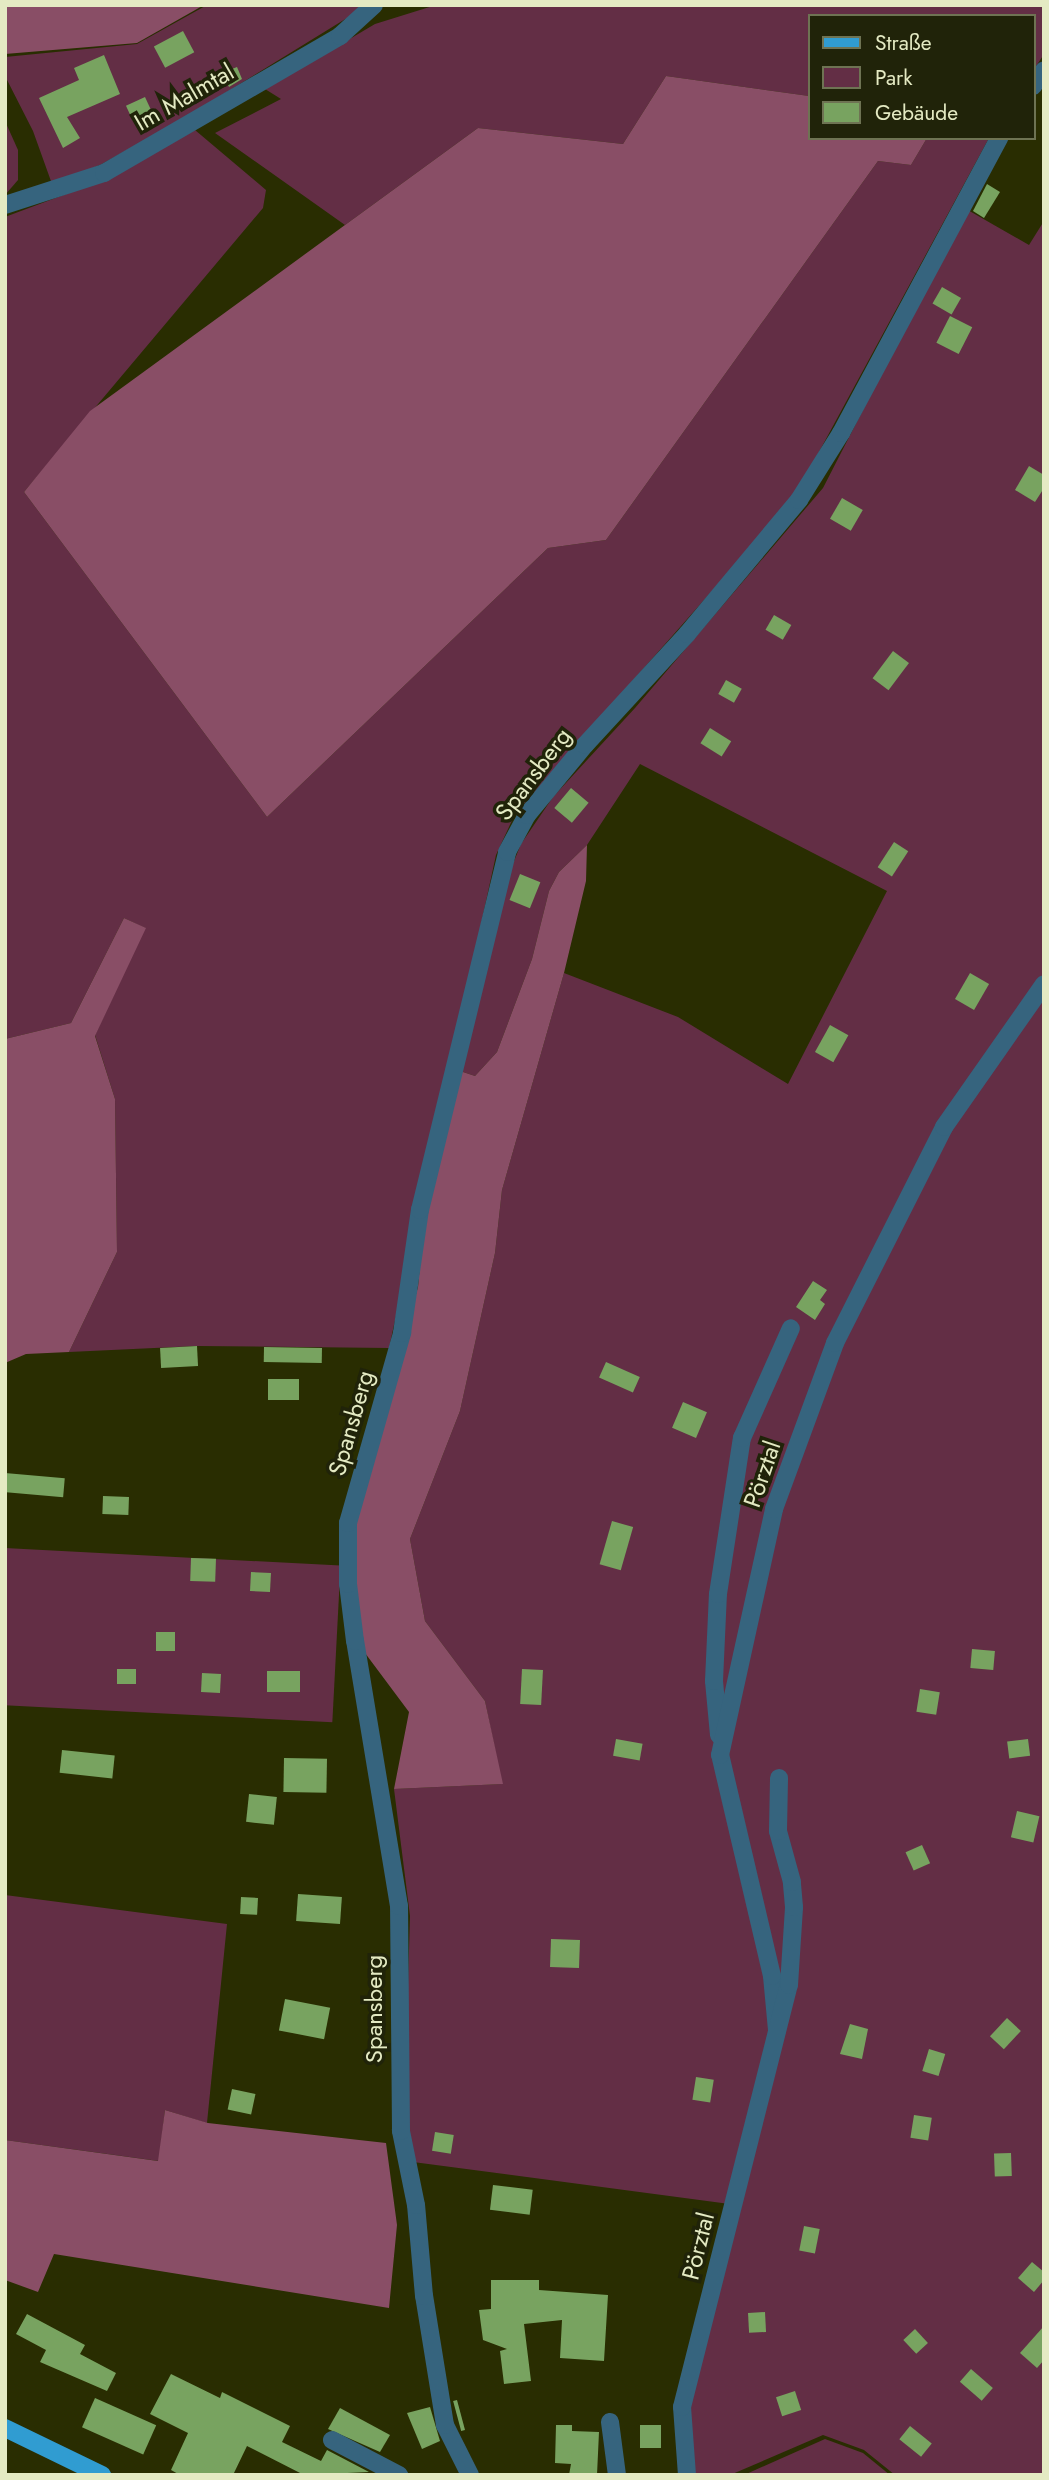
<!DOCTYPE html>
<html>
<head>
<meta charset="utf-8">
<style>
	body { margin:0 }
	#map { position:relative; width:1049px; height:2480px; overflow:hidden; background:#292d01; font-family:Jost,sans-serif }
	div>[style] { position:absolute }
	.green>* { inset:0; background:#632e45; transform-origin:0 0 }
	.forest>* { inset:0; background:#894e66 }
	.building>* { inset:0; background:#78a360; transform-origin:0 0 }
	.minor>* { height:18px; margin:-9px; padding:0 9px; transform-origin:9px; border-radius:9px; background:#36647e }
	.major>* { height:18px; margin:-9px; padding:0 9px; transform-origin:9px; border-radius:9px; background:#309cd1 }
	span { translate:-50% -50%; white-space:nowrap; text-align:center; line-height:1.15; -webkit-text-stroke:7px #202309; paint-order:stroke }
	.street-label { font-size:24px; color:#e4eac3 }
	.frame { position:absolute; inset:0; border:7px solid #e4eac3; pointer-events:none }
	.legend { position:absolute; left:808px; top:14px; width:228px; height:126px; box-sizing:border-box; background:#202309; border:2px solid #6e7353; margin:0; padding:9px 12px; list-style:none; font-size:21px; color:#e4eac3 }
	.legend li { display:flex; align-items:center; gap:14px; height:35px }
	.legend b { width:35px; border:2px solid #6e7353 }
</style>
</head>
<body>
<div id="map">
	<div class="green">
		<i style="clip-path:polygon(207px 5px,368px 5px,188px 116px,100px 165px,52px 184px,33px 131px,5px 76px,5px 57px,137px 44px)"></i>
		<i style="clip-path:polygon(436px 5px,1044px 5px,1044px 54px,1033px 71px,1033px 16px,809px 16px,809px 96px,666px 76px,623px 144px,478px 128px,345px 225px,215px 133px,281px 99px,265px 89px,375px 24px)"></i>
		<i style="clip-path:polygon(5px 121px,18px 150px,18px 180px,5px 195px)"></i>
		<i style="clip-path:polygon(195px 130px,266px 190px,263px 208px,24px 492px,267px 817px,548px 548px,606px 540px,878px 161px,911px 165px,927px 138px,989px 138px,794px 498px,515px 814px,496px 855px,389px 1348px,197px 1346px,69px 1352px,117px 1252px,115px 1099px,95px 1035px,145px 928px,124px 918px,71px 1023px,5px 1039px,5px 217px,106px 179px)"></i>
		<i style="clip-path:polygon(966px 209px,1029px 245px,1044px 221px,1044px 2475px,895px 2475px,864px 2450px,823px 2435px,730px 2475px,695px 2475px,688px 2413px,737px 2205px,413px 2162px,405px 2090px,410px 1916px,394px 1789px,502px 1784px,485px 1701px,425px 1621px,410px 1539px,460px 1411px,495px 1253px,502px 1190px,564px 973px,678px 1017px,788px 1084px,887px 891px,640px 764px,587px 845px,559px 872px,549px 891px,532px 959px,497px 1052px,475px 1076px,460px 1071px,510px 871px,521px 844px,553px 797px,635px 708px,823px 488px)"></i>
		<i style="left:5px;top:1548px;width:336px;height:157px;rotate:3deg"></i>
		<i style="clip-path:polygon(5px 1895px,227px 1924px,207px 2123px,165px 2110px,159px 2161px,5px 2140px)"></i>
		<i style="clip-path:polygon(825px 2439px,863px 2453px,890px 2475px,744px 2475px)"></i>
	</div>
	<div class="forest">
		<i style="clip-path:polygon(5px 5px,204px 5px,137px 43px,5px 54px)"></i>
		<i style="clip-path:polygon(666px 76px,809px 96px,809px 138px,927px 138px,911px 165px,878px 161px,606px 540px,548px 548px,267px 817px,24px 492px,90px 411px,478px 128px,623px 144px)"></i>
		<i style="clip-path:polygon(587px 845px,586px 881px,564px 973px,502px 1190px,495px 1253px,460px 1411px,410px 1539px,425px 1621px,485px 1701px,503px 1784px,394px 1789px,409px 1712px,365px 1653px,351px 1583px,353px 1526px,418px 1287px,424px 1219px,460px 1071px,475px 1076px,497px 1052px,532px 959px,549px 891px,559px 872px)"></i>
		<i style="clip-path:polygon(124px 918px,146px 928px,95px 1036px,115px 1099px,117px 1252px,69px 1352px,26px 1354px,5px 1363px,5px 1039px,71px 1023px)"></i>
		<i style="clip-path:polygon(165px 2110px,208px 2123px,386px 2143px,397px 2225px,389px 2308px,54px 2254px,38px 2292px,5px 2280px,5px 2140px,158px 2161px)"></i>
	</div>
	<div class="building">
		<i style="left:183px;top:31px;width:24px;height:33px;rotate:62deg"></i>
		<i style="clip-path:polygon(104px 55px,120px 94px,67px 117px,80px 138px,63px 148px,39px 98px,79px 80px,74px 68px)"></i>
		<i style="clip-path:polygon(237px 67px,242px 79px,229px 87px,222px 73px)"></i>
		<i style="left:145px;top:97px;width:17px;height:21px;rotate:65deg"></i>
		<i style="clip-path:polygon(987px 184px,1000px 192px,984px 218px,973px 211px)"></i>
		<i style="left:942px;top:287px;width:22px;height:19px;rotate:30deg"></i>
		<i style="left:950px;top:316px;width:25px;height:30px;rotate:27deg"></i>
		<i style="clip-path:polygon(1029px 466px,1044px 475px,1044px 488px,1035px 502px,1015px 490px)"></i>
		<i style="left:842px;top:498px;width:24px;height:24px;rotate:30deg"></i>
		<i style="left:774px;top:615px;width:20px;height:17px;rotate:30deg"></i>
		<i style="left:893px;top:651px;width:20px;height:34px;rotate:37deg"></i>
		<i style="left:726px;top:680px;width:18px;height:16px;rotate:29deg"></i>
		<i style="left:710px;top:728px;width:25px;height:18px;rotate:32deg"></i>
		<i style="left:571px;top:788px;width:23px;height:26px;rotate:40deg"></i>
		<i style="left:894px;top:842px;width:17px;height:30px;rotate:33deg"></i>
		<i style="left:520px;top:874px;width:22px;height:28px;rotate:22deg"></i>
		<i style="left:970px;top:973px;width:22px;height:30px;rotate:30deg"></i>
		<i style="left:830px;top:1025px;width:21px;height:31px;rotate:29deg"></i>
		<i style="clip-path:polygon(813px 1281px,827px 1290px,820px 1300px,825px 1304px,815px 1320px,796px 1307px)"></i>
		<i style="left:197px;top:1346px;width:20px;height:37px;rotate:87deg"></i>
		<i style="left:264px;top:1347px;width:58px;height:15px;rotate:1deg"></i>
		<i style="left:606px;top:1362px;width:37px;height:17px;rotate:24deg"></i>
		<i style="left:268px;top:1379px;width:31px;height:21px"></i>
		<i style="left:683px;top:1402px;width:26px;height:28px;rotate:23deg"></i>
		<i style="left:5px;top:1473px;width:60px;height:19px;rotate:5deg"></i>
		<i style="left:103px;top:1496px;width:26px;height:18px;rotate:2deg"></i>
		<i style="left:612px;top:1521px;width:22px;height:45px;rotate:16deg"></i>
		<i style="left:191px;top:1558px;width:25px;height:23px;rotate:2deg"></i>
		<i style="left:251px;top:1572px;width:20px;height:19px;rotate:3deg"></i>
		<i style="left:156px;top:1632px;width:19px;height:19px"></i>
		<i style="left:972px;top:1649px;width:23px;height:19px;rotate:5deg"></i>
		<i style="left:117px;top:1669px;width:19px;height:15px"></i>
		<i style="left:522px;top:1669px;width:21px;height:35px;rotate:3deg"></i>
		<i style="left:267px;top:1671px;width:33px;height:21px"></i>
		<i style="left:202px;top:1673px;width:19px;height:19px;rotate:3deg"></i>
		<i style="left:920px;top:1689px;width:20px;height:23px;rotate:9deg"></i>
		<i style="left:616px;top:1739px;width:27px;height:17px;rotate:10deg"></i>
		<i style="left:1028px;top:1739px;width:17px;height:21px;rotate:83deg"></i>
		<i style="left:62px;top:1750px;width:53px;height:23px;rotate:6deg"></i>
		<i style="left:284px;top:1758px;width:43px;height:34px;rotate:1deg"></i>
		<i style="left:249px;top:1794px;width:28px;height:28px;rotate:6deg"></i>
		<i style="left:1017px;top:1811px;width:23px;height:27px;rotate:13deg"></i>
		<i style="left:922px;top:1845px;width:20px;height:18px;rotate:66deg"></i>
		<i style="left:298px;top:1894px;width:44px;height:27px;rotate:4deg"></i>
		<i style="left:241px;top:1897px;width:17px;height:17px;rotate:3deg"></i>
		<i style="left:551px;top:1939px;width:29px;height:28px;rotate:2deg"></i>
		<i style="left:285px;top:1999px;width:46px;height:32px;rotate:11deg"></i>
		<i style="left:1007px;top:2018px;width:19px;height:25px;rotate:43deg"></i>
		<i style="clip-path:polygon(850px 2024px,868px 2029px,862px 2059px,840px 2054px)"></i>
		<i style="left:929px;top:2049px;width:17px;height:23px;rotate:17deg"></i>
		<i style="left:696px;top:2077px;width:18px;height:23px;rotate:9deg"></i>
		<i style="left:232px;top:2089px;width:24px;height:21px;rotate:12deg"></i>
		<i style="left:914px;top:2115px;width:18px;height:23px;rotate:9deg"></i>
		<i style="left:435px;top:2132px;width:19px;height:19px;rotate:9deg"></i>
		<i style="left:1011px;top:2153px;width:23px;height:17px;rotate:88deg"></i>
		<i style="left:493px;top:2185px;width:40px;height:25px;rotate:7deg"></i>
		<i style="left:804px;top:2226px;width:16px;height:25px;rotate:11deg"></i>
		<i style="clip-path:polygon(1032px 2262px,1044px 2272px,1044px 2280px,1034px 2292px,1018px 2278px)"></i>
		<i style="clip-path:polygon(491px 2280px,539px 2280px,539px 2290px,608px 2295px,604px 2361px,560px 2358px,562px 2320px,524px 2324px,531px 2381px,504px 2384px,500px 2351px,507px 2349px,483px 2340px,479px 2310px,491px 2309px)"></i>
		<i style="left:765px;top:2312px;width:20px;height:17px;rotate:87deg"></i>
		<i style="clip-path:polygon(27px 2314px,85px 2345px,80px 2354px,116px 2373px,107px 2391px,40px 2362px,46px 2350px,16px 2334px)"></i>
		<i style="clip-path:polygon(1044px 2326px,1044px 2360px,1037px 2368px,1020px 2353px)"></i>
		<i style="left:915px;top:2329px;width:19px;height:16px;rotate:47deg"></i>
		<i style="left:971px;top:2369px;width:29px;height:17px;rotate:41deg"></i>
		<i style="clip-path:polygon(171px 2374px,220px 2398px,222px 2392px,290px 2426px,282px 2442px,321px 2461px,327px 2450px,369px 2472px,304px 2475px,247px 2446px,233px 2475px,180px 2475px,171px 2470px,188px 2433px,150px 2414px)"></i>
		<i style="left:795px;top:2391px;width:20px;height:20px;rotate:72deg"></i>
		<i style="left:95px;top:2398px;width:67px;height:32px;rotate:24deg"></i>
		<i style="left:457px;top:2400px;width:31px;height:4px;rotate:75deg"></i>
		<i style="clip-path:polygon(430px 2407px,440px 2441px,422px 2449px,407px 2413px)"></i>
		<i style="clip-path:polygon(340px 2408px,390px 2435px,380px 2452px,328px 2429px)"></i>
		<i style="clip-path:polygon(556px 2425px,572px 2425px,572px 2431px,599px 2432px,597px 2475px,569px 2475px,571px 2464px,555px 2463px)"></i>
		<i style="left:661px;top:2425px;width:23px;height:21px;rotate:90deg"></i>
		<i style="left:910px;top:2426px;width:28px;height:17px;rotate:39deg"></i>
	</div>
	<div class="minor">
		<i style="left:1033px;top:86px;width:19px;rotate:-55deg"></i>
		<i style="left:5px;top:205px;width:104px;rotate:-17.9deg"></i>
		<i style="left:104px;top:173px;width:273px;rotate:-30.1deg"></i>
		<i style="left:340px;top:36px;width:46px;rotate:-42.4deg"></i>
		<i style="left:719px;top:1735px;width:54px;rotate:-95.3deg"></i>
		<i style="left:714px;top:1681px;width:87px;rotate:-87.4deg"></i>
		<i style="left:718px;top:1594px;width:158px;rotate:-81.3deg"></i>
		<i style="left:742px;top:1438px;width:120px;rotate:-66deg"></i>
		<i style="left:777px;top:2030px;width:54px;rotate:-95.3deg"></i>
		<i style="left:772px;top:1976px;width:227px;rotate:-103.2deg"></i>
		<i style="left:720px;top:1755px;width:252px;rotate:-77.6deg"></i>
		<i style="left:774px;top:1509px;width:177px;rotate:-69.8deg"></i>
		<i style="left:835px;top:1343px;width:242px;rotate:-63.2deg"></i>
		<i style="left:944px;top:1127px;width:174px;rotate:-55deg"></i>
		<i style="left:610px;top:2422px;width:53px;rotate:82.5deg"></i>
		<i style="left:332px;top:2440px;width:76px;rotate:27.6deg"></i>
		<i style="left:470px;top:2475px;width:56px;rotate:-116.6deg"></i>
		<i style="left:445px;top:2425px;width:131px;rotate:-99.2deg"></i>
		<i style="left:424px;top:2296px;width:91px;rotate:-95deg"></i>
		<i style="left:416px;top:2205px;width:76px;rotate:-101.5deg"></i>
		<i style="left:401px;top:2131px;width:225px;rotate:-90.5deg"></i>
		<i style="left:399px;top:1906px;width:269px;rotate:-99.4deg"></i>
		<i style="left:355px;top:1641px;width:57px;rotate:-97deg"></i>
		<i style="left:348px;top:1584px;width:61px;rotate:-90deg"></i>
		<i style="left:348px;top:1523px;width:198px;rotate:-74.1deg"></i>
		<i style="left:402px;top:1333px;width:124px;rotate:-81.7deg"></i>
		<i style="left:420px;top:1210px;width:368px;rotate:-76.3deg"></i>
		<i style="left:507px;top:852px;width:42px;rotate:-61.6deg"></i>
		<i style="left:527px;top:815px;width:91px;rotate:-50.4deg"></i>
		<i style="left:585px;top:745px;width:151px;rotate:-47.4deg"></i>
		<i style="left:687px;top:634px;width:175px;rotate:-50.1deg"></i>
		<i style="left:799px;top:500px;width:79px;rotate:-57.9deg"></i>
		<i style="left:841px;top:433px;width:335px;rotate:-61.8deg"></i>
		<i style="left:687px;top:2475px;width:68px;rotate:-94.2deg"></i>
		<i style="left:682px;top:2407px;width:435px;rotate:-75.8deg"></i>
		<i style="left:789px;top:1985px;width:78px;rotate:-86.3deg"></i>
		<i style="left:794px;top:1907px;width:25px;rotate:-95deg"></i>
		<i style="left:792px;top:1882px;width:53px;rotate:-105.4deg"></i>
		<i style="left:778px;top:1831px;width:53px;rotate:-88.9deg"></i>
	</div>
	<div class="major">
		<i style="left:5px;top:2428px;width:108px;rotate:25.9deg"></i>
	</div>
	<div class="street-label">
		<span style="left:184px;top:97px;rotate:-30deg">Im Malmtal</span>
		<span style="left:533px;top:774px;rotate:-53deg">Spansberg</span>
		<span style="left:351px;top:1423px;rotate:-74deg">Spansberg</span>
		<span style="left:762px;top:1474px;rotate:-71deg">Pörztal</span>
		<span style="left:374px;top:2009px;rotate:-90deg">Spansberg</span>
		<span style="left:698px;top:2246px;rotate:-76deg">Pörztal</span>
	</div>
	<div class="frame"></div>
	<ul class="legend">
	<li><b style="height:9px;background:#309cd1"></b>Straße</li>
	<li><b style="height:19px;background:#632e45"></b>Park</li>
	<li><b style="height:19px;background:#78a360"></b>Gebäude</li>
	</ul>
</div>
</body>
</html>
